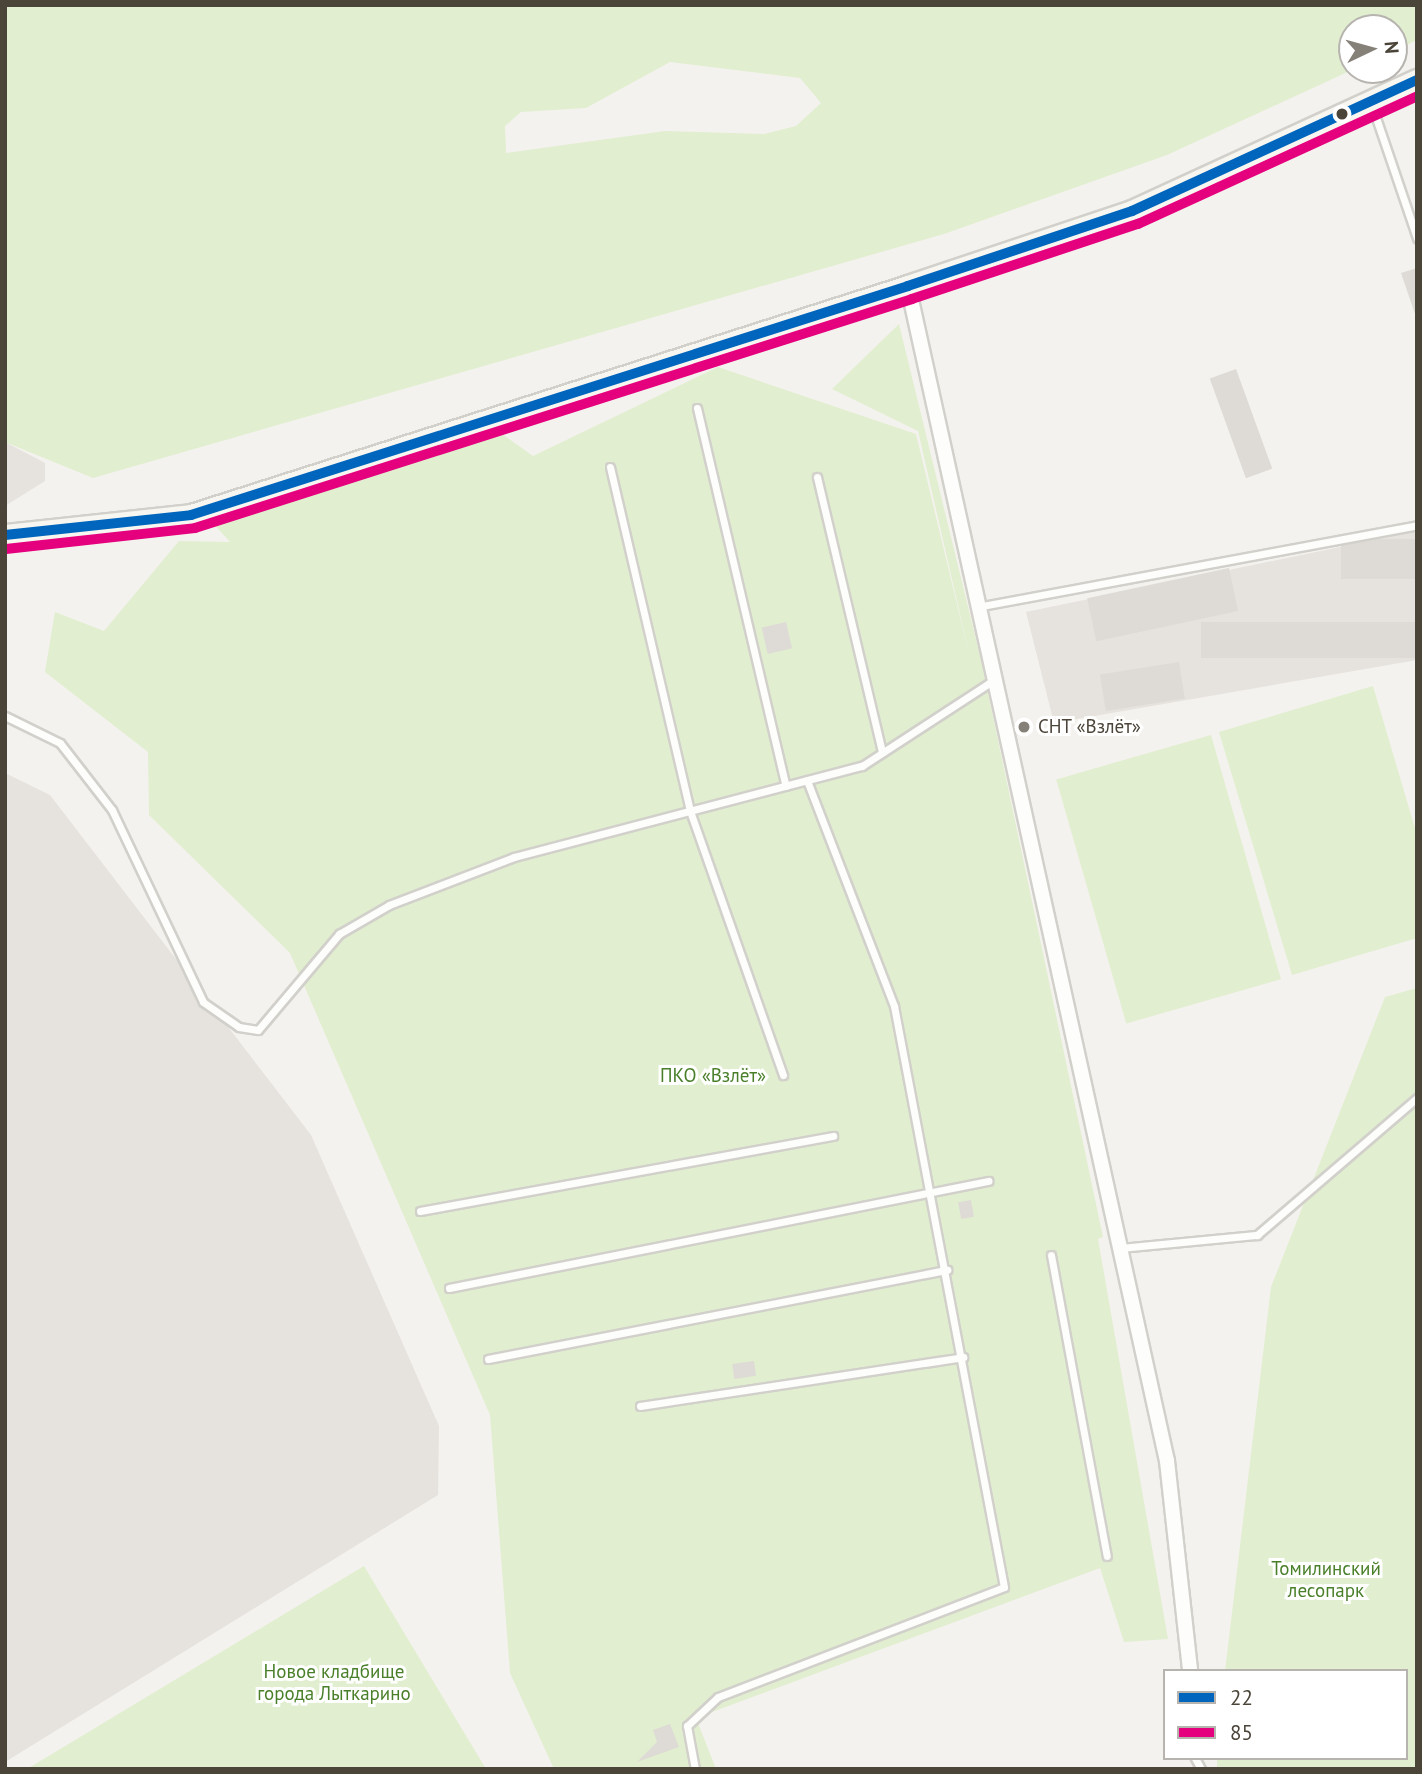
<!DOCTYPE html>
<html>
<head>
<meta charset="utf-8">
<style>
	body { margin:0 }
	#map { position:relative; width:1422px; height:1774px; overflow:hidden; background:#f4f2ee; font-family:"PT Sans",sans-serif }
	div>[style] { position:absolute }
	.industrial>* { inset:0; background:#e6e2de }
	.green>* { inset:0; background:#e1eecf; transform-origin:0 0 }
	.building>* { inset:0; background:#dedbd6; transform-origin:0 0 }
	.roads { filter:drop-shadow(2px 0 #d2d0cb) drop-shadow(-2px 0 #d2d0cb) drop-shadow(0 2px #d2d0cb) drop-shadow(0 -2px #d2d0cb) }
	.service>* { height:7px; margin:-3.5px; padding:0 3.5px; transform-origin:3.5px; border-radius:3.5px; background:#fdfdfc }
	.minor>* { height:14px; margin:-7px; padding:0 7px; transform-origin:7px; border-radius:7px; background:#fdfdfc }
	.secondary>* { height:21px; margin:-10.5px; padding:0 10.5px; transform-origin:10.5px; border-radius:10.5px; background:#f7f6f1 }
	.bus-1>* { height:10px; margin:-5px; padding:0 5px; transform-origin:5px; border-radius:5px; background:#0065bd }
	.bus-2>* { height:10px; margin:-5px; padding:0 5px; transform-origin:5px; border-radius:5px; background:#e5007d }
	.dots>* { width:19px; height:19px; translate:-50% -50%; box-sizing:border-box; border:4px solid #fff; border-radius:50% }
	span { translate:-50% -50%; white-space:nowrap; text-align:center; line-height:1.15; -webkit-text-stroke:6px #fff; paint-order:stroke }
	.poi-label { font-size:19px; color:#4b4439 }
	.left { translate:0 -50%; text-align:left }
	.park-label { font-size:19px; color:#4a7f2a }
	.frame { position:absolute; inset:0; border:7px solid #4b4439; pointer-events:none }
	.legend { position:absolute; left:1163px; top:1669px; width:245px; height:91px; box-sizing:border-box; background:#fff; border:2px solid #b7b4b0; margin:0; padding:9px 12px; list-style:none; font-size:21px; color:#4b4439 }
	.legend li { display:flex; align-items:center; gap:14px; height:35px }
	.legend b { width:35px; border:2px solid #b7b4b0 }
	.north { position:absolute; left:1338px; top:14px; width:70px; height:70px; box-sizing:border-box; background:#fff; border:2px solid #b7b4b0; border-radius:50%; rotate:85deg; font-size:19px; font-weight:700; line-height:28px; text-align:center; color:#4b4439 }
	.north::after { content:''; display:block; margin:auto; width:24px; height:32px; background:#868178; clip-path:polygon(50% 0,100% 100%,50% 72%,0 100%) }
</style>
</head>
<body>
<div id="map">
	<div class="industrial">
		<i style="clip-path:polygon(5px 442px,45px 463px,45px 481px,5px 506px)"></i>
		<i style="clip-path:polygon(1417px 531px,1417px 660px,1054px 723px,1026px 612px)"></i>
		<i style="clip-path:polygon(5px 773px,50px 795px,311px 1135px,439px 1426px,438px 1495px,5px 1762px)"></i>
	</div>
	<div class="green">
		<i style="clip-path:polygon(evenodd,5px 5px,1417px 5px,1417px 40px,1394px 51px,1394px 28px,1352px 28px,1352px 70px,1167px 155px,944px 234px,93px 478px,5px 442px,5px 5px,670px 62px,800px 78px,821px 103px,796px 126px,764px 134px,665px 131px,506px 153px,505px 126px,521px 112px,586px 108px,670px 62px)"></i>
		<i style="clip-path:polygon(899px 324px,981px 660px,1103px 1237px,1098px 1239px,1168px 1639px,1124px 1642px,1100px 1568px,696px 1718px,716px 1769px,554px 1769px,510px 1673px,490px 1415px,290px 953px,149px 815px,148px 752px,45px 672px,55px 612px,104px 631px,179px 541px,230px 542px,210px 520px,495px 429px,533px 456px,718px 367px,916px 434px,971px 662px,918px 431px,832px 389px)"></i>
		<i style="clip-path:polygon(1373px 686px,1417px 835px,1417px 938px,1292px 975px,1219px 732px)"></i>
		<i style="left:1211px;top:735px;width:254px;height:161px;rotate:74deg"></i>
		<i style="clip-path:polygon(1417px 988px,1417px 1769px,1217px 1769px,1217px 1758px,1406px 1758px,1406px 1671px,1225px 1671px,1271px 1287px,1385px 997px)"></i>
		<i style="clip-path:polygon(364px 1566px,486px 1769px,27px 1769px)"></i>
	</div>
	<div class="building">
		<i style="clip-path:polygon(1417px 268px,1417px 313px,1415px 314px,1401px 273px)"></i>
		<i style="left:1236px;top:369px;width:106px;height:28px;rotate:70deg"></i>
		<i style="left:1417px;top:539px;width:40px;height:76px;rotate:90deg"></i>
		<i style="left:1229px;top:568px;width:44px;height:145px;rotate:78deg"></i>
		<i style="left:786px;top:622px;width:27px;height:25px;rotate:77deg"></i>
		<i style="left:1417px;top:622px;width:36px;height:216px;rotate:90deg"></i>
		<i style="left:1179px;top:662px;width:37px;height:80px;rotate:81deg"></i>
		<i style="left:971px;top:1200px;width:17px;height:13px;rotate:80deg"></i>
		<i style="left:754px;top:1361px;width:15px;height:22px;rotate:82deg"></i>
		<i style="clip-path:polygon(670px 1724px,679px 1747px,637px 1762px,657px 1742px,653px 1730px)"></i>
	</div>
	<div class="roads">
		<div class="service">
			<i style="left:1371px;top:103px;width:143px;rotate:71.2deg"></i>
			<i style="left:697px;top:408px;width:388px;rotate:76.8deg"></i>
			<i style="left:610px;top:467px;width:353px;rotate:76.9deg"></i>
			<i style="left:690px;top:811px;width:280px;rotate:70.6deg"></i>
			<i style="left:817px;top:477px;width:283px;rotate:76.7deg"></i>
			<i style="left:982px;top:606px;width:442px;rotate:-10.5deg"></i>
			<i style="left:5px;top:716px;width:61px;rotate:26.1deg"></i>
			<i style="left:60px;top:743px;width:85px;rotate:52.2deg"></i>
			<i style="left:112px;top:810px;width:212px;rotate:64.6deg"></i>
			<i style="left:203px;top:1002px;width:44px;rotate:34.8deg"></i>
			<i style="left:239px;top:1027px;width:19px;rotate:9deg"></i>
			<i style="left:258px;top:1030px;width:126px;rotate:-49.8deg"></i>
			<i style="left:339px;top:934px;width:58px;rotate:-30.1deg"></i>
			<i style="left:389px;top:905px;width:134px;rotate:-21deg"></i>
			<i style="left:514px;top:857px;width:360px;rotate:-14.7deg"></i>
			<i style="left:862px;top:766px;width:158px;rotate:-33.1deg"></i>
			<i style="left:420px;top:1211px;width:420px;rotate:-10.3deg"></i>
			<i style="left:1121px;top:1248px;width:137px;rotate:-5.5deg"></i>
			<i style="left:1257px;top:1235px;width:211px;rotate:-40.6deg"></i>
			<i style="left:1051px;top:1255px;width:306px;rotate:79.5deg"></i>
			<i style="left:449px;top:1288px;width:550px;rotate:-11.23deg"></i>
			<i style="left:488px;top:1359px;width:468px;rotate:-11deg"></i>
			<i style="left:640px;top:1406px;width:327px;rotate:-8.6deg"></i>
			<i style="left:1195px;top:1758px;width:13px;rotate:61deg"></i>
			<i style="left:695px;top:1769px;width:44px;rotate:-100.5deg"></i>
			<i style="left:687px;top:1726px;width:42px;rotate:-43.1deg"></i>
			<i style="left:718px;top:1697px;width:306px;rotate:-21deg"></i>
			<i style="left:1004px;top:1587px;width:591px;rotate:-100.72deg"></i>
			<i style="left:894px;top:1006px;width:242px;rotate:-111.1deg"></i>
		</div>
		<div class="minor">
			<i style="left:908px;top:286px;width:1203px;rotate:77.57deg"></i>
			<i style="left:1167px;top:1461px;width:211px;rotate:83.7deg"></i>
		</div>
		<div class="secondary">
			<i style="left:5px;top:535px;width:187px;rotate:-6.1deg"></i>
			<i style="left:191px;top:515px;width:753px;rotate:-17.71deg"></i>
			<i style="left:908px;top:286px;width:236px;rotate:-18.5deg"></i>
			<i style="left:1132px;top:211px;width:314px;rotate:-24.7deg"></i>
		</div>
	</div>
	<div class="bus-1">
		<i style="left:5px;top:535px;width:187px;rotate:-6.1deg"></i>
		<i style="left:191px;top:515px;width:753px;rotate:-17.71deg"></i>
		<i style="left:908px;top:286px;width:236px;rotate:-18.5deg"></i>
		<i style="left:1132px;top:211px;width:314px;rotate:-24.7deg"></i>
	</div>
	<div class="bus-2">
		<i style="left:6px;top:549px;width:190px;rotate:-6.3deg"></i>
		<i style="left:195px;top:528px;width:753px;rotate:-17.71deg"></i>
		<i style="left:912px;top:299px;width:238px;rotate:-18.4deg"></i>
		<i style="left:1138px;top:224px;width:307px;rotate:-24.6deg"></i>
	</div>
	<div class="dots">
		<i style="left:1342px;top:114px;background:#4b4439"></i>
		<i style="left:1024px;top:727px;background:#868178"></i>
	</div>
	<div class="poi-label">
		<span class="left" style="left:1038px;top:727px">СНТ «Взлёт»</span>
	</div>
	<div class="park-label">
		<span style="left:713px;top:1076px">ПКО «Взлёт»</span>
		<span style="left:1326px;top:1580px">Томилинский<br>лесопарк</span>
		<span style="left:334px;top:1683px">Новое кладбище<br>города Лыткарино</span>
	</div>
	<div class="frame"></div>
	<ul class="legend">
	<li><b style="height:9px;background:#0065bd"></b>22</li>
	<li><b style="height:9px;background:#e5007d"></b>85</li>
	</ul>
	<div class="north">N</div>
</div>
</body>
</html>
